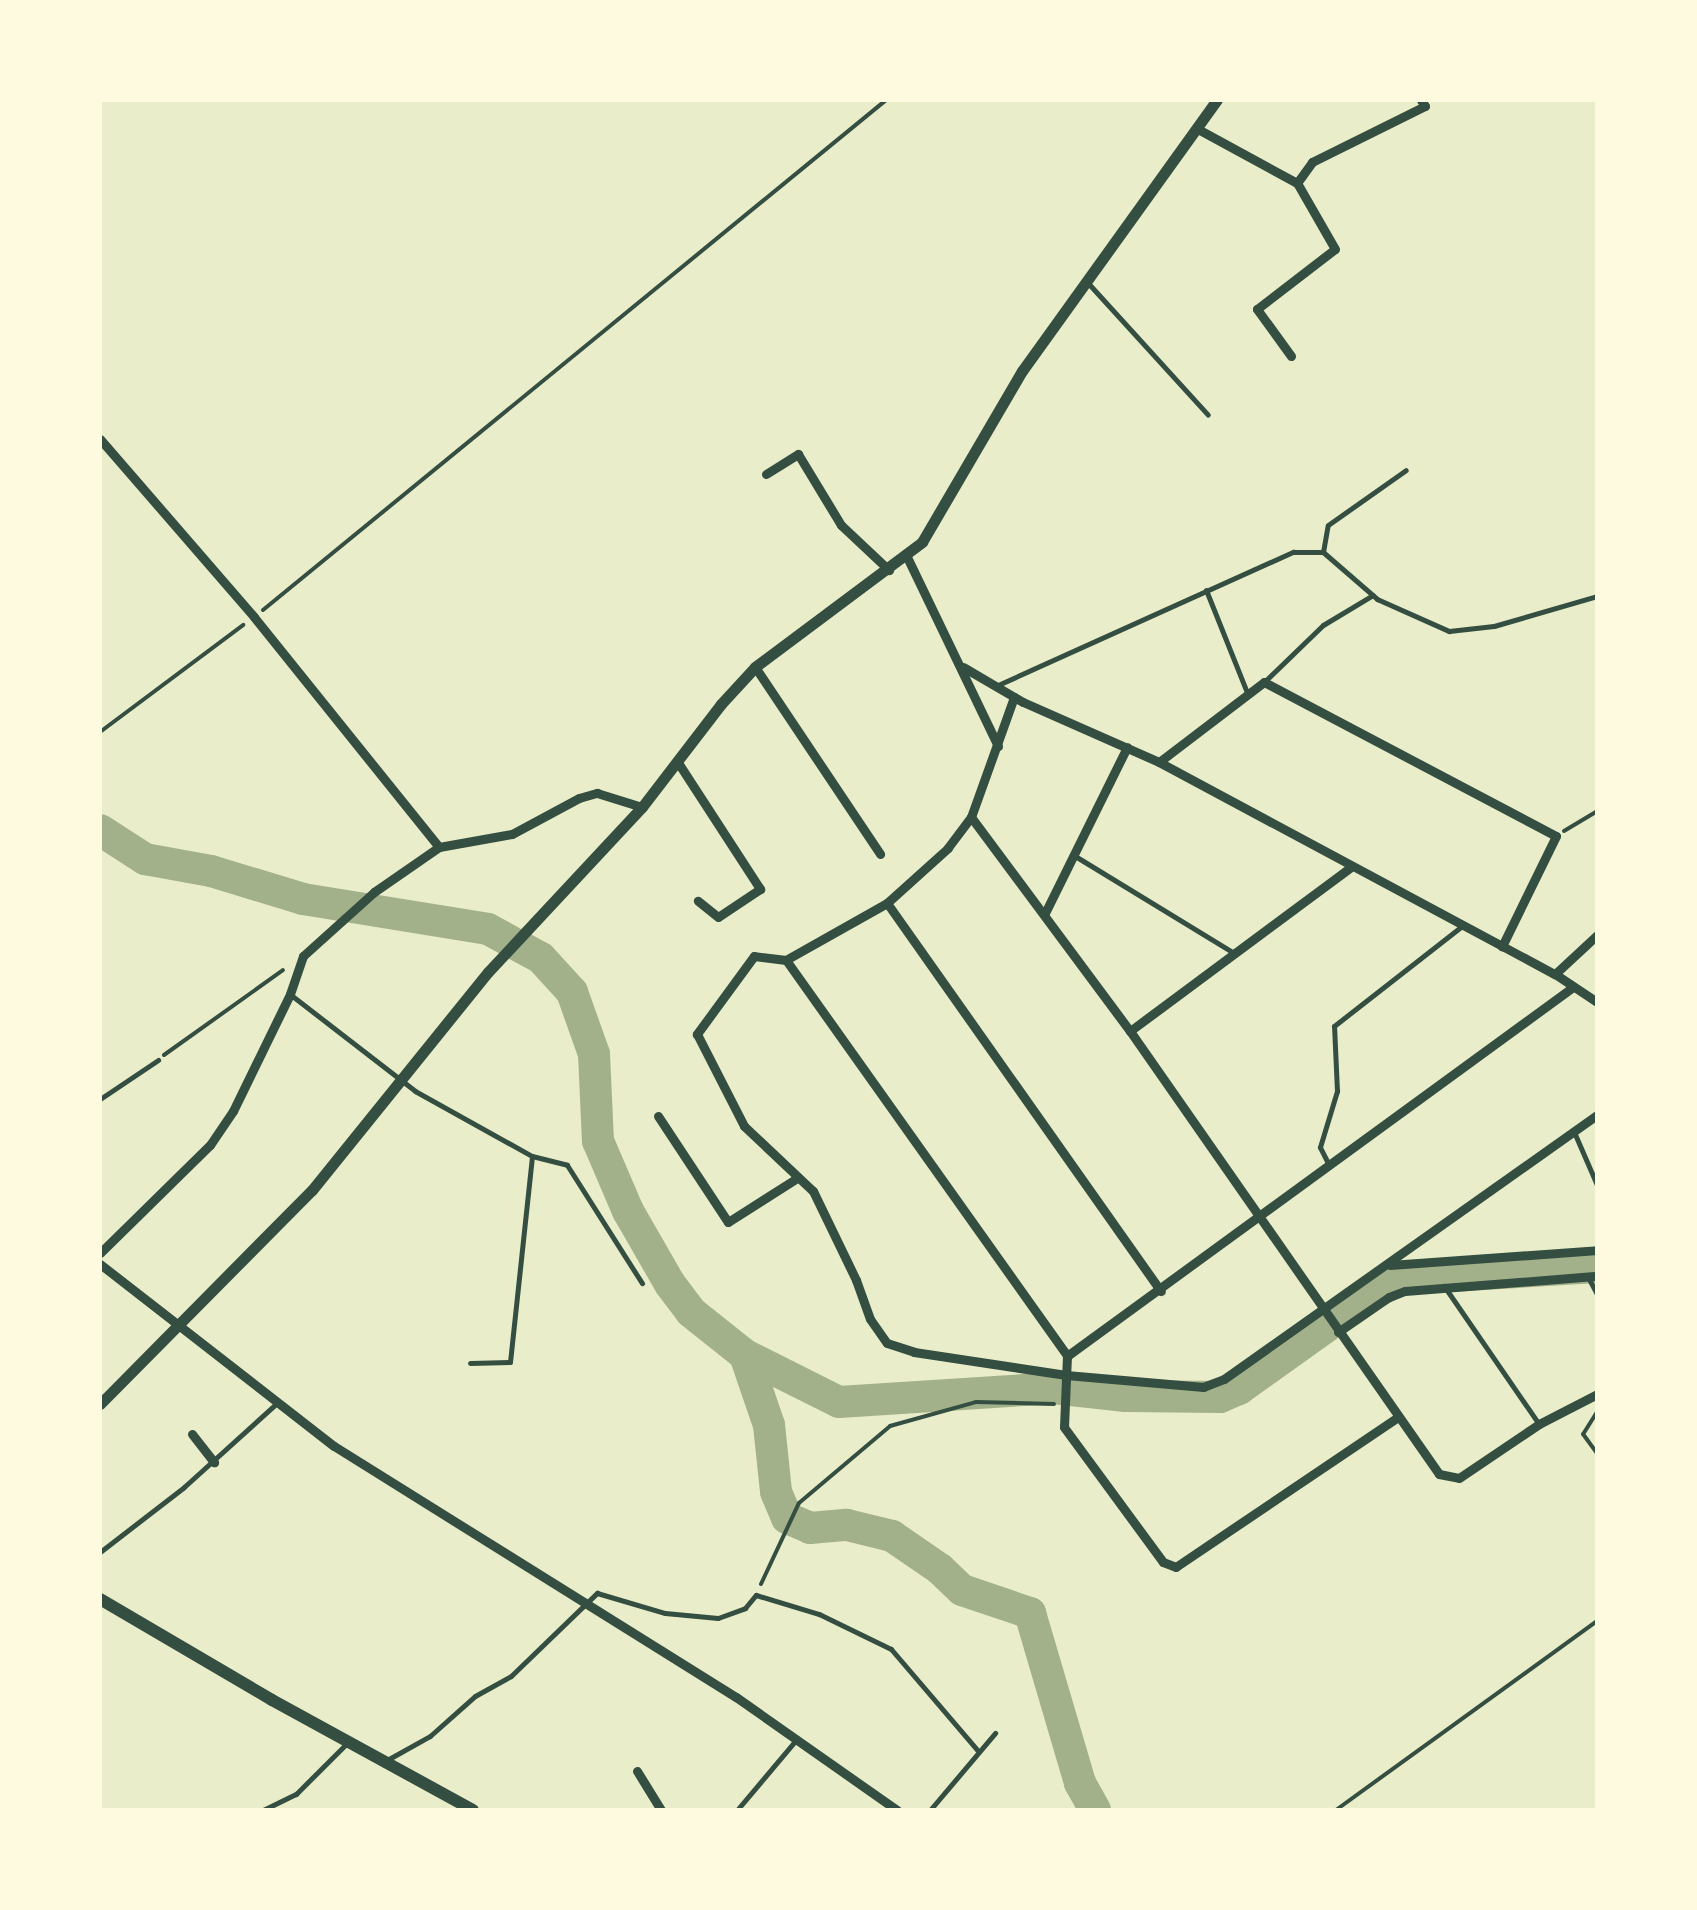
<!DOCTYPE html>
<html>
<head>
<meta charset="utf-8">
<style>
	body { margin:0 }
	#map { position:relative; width:1697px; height:1910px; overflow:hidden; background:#e9edc9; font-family:Lora,serif }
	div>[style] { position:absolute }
	.river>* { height:32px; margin:-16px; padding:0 16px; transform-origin:16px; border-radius:16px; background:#a3b18a }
	.path>* { height:4px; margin:-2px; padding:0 2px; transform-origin:2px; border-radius:2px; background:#344e41 }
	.service>* { height:5px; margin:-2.5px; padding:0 2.5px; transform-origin:2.5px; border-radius:2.5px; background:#344e41 }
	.minor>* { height:9px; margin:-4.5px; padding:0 4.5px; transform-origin:4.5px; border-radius:4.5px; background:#344e41 }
	.tertiary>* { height:11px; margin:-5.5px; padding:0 5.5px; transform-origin:5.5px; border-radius:5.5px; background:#344e41 }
	.secondary>* { height:12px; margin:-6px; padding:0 6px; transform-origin:6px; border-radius:6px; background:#344e41 }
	span { translate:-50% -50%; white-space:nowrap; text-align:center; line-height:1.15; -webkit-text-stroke:10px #fefae0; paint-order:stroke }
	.frame { position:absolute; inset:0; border:102px solid #fefae0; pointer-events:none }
</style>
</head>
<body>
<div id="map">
	<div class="river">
		<i style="left:100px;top:830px;width:54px;rotate:32.8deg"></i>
		<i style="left:145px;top:859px;width:67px;rotate:10.3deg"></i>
		<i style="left:211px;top:871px;width:96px;rotate:16.9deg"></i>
		<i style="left:303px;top:899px;width:187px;rotate:9.2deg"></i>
		<i style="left:488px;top:929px;width:60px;rotate:28.7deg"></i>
		<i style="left:541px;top:958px;width:46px;rotate:47.6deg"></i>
		<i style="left:572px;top:992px;width:66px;rotate:70.5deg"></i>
		<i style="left:594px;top:1054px;width:87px;rotate:87.4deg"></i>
		<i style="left:598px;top:1141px;width:76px;rotate:66.8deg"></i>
		<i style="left:628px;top:1211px;width:84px;rotate:60.1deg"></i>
		<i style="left:670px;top:1284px;width:35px;rotate:53deg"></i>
		<i style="left:691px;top:1312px;width:69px;rotate:38.5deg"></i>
		<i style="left:745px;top:1355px;width:105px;rotate:26.6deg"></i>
		<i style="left:839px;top:1402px;width:214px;rotate:-3.7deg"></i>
		<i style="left:1053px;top:1388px;width:73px;rotate:6.3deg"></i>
		<i style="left:1126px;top:1396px;width:94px;rotate:0.6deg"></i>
		<i style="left:1220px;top:1397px;width:21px;rotate:-23deg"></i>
		<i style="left:1239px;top:1389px;width:163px;rotate:-35.5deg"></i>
		<i style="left:1372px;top:1294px;width:34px;rotate:-27deg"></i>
		<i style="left:1402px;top:1279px;width:195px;rotate:-3.5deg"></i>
		<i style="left:745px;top:1355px;width:74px;rotate:71.1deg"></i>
		<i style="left:769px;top:1425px;width:67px;rotate:84deg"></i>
		<i style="left:776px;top:1492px;width:28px;rotate:67deg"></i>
		<i style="left:787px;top:1518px;width:25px;rotate:23deg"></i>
		<i style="left:810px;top:1528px;width:37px;rotate:-5deg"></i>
		<i style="left:847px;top:1525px;width:46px;rotate:13.7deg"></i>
		<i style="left:892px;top:1536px;width:58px;rotate:34.5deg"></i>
		<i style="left:940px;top:1569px;width:30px;rotate:44deg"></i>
		<i style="left:962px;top:1590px;width:72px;rotate:18.7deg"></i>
		<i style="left:1030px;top:1613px;width:177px;rotate:73.6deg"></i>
		<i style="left:1080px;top:1783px;width:31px;rotate:61deg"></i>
	</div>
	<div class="path">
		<i style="left:263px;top:610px;width:805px;rotate:-39.3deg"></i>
		<i style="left:100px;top:732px;width:179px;rotate:-36.8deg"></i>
		<i style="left:1564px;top:831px;width:39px;rotate:-31deg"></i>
		<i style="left:164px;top:1055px;width:146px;rotate:-35.5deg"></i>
		<i style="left:1597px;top:1412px;width:26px;rotate:122deg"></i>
		<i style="left:1583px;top:1434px;width:24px;rotate:54deg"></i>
		<i style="left:761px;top:1584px;width:89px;rotate:-64.9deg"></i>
		<i style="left:799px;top:1503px;width:119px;rotate:-40.2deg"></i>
		<i style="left:890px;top:1426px;width:89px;rotate:-15.6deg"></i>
		<i style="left:976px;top:1402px;width:78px;rotate:1.5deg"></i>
		<i style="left:1336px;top:1810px;width:322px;rotate:-35.9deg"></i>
	</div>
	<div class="service">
		<i style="left:1088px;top:283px;width:178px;rotate:47.7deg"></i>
		<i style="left:1323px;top:552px;width:27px;rotate:-80deg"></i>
		<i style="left:1328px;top:525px;width:95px;rotate:-35.2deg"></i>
		<i style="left:1206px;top:590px;width:113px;rotate:68.2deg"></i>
		<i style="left:1264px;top:682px;width:82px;rotate:-44deg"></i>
		<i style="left:1323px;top:625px;width:58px;rotate:-31deg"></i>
		<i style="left:998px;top:685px;width:324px;rotate:-24.3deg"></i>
		<i style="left:1293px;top:552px;width:30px"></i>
		<i style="left:1323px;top:552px;width:72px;rotate:41deg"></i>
		<i style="left:1377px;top:599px;width:79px;rotate:24deg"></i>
		<i style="left:1449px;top:631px;width:45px;rotate:-6.3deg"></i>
		<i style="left:1494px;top:626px;width:107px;rotate:-16.2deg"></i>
		<i style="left:1075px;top:856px;width:186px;rotate:31.4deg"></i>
		<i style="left:291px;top:995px;width:157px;rotate:37.7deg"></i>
		<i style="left:415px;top:1091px;width:134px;rotate:29.1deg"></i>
		<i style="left:532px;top:1156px;width:36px;rotate:14deg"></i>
		<i style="left:567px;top:1165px;width:140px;rotate:57.6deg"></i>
		<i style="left:100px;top:1099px;width:70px;rotate:-33.9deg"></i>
		<i style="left:1574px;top:1132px;width:58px;rotate:66.5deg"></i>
		<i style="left:1329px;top:1165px;width:20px;rotate:-117deg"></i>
		<i style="left:1320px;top:1147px;width:59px;rotate:-73.1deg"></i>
		<i style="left:1337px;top:1091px;width:65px;rotate:-92.6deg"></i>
		<i style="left:1334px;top:1026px;width:162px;rotate:-38deg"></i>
		<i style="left:1589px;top:1279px;width:17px;rotate:62deg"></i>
		<i style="left:1444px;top:1286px;width:168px;rotate:55.5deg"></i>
		<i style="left:470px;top:1363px;width:40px;rotate:-1.4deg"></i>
		<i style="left:510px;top:1362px;width:207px;rotate:-83.9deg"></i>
		<i style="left:100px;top:1552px;width:106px;rotate:-37.7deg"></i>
		<i style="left:184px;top:1487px;width:125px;rotate:-42.1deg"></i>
		<i style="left:387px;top:1760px;width:49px;rotate:-29.2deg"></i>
		<i style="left:430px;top:1736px;width:60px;rotate:-41.6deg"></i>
		<i style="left:475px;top:1696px;width:41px;rotate:-29.1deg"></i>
		<i style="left:511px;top:1676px;width:120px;rotate:-44deg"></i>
		<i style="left:597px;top:1593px;width:71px;rotate:16.4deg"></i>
		<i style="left:665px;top:1613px;width:53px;rotate:5.4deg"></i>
		<i style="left:718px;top:1618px;width:29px;rotate:-20deg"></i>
		<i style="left:745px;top:1608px;width:17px;rotate:-50deg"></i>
		<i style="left:756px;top:1595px;width:66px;rotate:16.8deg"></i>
		<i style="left:819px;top:1614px;width:80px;rotate:25.9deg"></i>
		<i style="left:891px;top:1649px;width:135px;rotate:49.5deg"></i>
		<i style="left:263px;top:1810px;width:37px;rotate:-26deg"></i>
		<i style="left:296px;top:1794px;width:74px;rotate:-45deg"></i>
		<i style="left:737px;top:1810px;width:92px;rotate:-49.9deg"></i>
		<i style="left:930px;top:1810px;width:101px;rotate:-49.8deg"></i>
	</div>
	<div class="minor">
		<i style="left:1196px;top:128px;width:115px;rotate:28.6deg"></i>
		<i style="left:1297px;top:183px;width:26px;rotate:-54deg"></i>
		<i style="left:1312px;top:162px;width:126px;rotate:-26.4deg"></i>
		<i style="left:1425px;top:106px;width:7px;rotate:-124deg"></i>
		<i style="left:1291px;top:356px;width:58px;rotate:-125.9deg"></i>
		<i style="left:1257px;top:309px;width:98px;rotate:-37.6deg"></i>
		<i style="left:1335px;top:249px;width:76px;rotate:-119.9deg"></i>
		<i style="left:100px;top:439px;width:235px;rotate:49.1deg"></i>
		<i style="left:254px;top:617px;width:295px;rotate:51.2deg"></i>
		<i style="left:766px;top:474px;width:38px;rotate:-32deg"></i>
		<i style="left:798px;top:454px;width:83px;rotate:58.8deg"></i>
		<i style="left:841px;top:525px;width:66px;rotate:43.2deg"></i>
		<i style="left:907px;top:557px;width:210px;rotate:64.3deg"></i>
		<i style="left:755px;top:667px;width:225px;rotate:56.2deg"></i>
		<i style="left:963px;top:667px;width:69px;rotate:30.3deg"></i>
		<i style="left:1023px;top:702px;width:149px;rotate:23.8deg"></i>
		<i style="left:1159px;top:762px;width:449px;rotate:28.2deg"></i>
		<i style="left:1555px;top:974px;width:50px;rotate:33.7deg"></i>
		<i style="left:1014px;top:697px;width:127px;rotate:109.7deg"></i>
		<i style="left:971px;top:817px;width:39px;rotate:127deg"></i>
		<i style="left:948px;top:848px;width:82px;rotate:138deg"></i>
		<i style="left:887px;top:903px;width:116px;rotate:150.6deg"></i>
		<i style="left:786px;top:960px;width:32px;rotate:-173deg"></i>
		<i style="left:754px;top:956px;width:97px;rotate:126.2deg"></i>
		<i style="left:697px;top:1034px;width:103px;rotate:62.9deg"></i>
		<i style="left:744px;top:1126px;width:95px;rotate:43.3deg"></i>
		<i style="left:813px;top:1191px;width:99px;rotate:64.2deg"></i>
		<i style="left:856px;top:1280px;width:41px;rotate:70.3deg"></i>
		<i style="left:870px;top:1319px;width:29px;rotate:55deg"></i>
		<i style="left:887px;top:1343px;width:28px;rotate:18deg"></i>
		<i style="left:914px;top:1352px;width:154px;rotate:8.6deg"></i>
		<i style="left:1066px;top:1375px;width:138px;rotate:5deg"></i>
		<i style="left:1203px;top:1387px;width:22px;rotate:-21deg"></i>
		<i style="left:1224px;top:1379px;width:457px;rotate:-35.3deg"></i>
		<i style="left:677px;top:761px;width:153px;rotate:57deg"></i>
		<i style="left:760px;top:889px;width:50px;rotate:146.3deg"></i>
		<i style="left:718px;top:917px;width:26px;rotate:-141deg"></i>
		<i style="left:1159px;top:762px;width:132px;rotate:-37.3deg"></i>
		<i style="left:1264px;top:682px;width:330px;rotate:27.8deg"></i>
		<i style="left:1556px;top:836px;width:123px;rotate:116.1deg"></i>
		<i style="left:971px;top:817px;width:267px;rotate:53.4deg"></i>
		<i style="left:1130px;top:1031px;width:540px;rotate:55.1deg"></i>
		<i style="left:1439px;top:1474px;width:20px;rotate:11deg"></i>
		<i style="left:1459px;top:1478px;width:97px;rotate:-34deg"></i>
		<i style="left:1539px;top:1424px;width:65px;rotate:-27.3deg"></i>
		<i style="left:887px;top:903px;width:475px;rotate:54.8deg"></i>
		<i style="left:1045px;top:913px;width:185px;rotate:-63.7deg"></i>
		<i style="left:786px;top:960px;width:486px;rotate:54.6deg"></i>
		<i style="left:1555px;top:974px;width:57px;rotate:-42.9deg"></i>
		<i style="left:1130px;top:1031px;width:275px;rotate:-36.6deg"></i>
		<i style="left:658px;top:1116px;width:127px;rotate:56.6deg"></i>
		<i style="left:728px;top:1222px;width:82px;rotate:-32.5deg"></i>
		<i style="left:100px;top:1253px;width:154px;rotate:-44.5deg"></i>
		<i style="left:210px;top:1145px;width:41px;rotate:-55.9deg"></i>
		<i style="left:233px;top:1111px;width:130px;rotate:-64deg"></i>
		<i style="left:290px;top:994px;width:40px;rotate:-71.1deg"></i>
		<i style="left:303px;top:956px;width:96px;rotate:-42deg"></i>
		<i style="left:374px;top:892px;width:79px;rotate:-34.7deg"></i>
		<i style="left:439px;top:847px;width:74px;rotate:-10.1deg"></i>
		<i style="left:512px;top:834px;width:76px;rotate:-28.2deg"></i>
		<i style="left:579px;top:798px;width:19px;rotate:-16deg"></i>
		<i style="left:597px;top:793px;width:47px;rotate:17.3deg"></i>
		<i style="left:100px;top:1264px;width:296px;rotate:37.9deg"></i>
		<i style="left:334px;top:1446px;width:474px;rotate:32deg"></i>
		<i style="left:736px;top:1697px;width:197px;rotate:35.1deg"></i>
		<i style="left:1390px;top:1265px;width:208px;rotate:-4.1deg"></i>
		<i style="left:1338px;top:1332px;width:62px;rotate:-34.5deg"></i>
		<i style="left:1389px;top:1297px;width:17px;rotate:-21deg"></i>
		<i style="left:1405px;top:1291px;width:193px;rotate:-4.5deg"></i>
		<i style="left:1398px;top:1417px;width:268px;rotate:146deg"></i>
		<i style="left:1176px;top:1567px;width:14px;rotate:-159deg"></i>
		<i style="left:1163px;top:1562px;width:167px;rotate:-126.3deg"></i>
		<i style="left:1064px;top:1427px;width:71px;rotate:-87.6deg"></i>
		<i style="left:1067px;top:1356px;width:626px;rotate:-36.1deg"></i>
		<i style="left:192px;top:1434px;width:36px;rotate:52deg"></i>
		<i style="left:637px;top:1771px;width:46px;rotate:58.4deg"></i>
	</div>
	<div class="tertiary">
		<i style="left:100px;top:1404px;width:301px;rotate:-45.3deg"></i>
		<i style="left:312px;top:1190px;width:280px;rotate:-51.1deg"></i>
		<i style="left:488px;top:972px;width:226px;rotate:-47deg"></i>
		<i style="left:642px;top:807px;width:130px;rotate:-52.5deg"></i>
		<i style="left:721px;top:704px;width:50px;rotate:-47.4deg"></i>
		<i style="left:755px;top:667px;width:209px;rotate:-36.8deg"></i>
		<i style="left:922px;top:542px;width:198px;rotate:-59.7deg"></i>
		<i style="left:1022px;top:371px;width:334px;rotate:-54.3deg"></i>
	</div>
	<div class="secondary">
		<i style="left:100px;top:1599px;width:199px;rotate:30.4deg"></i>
		<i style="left:272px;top:1700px;width:229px;rotate:28.7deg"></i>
	</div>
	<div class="frame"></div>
</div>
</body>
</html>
